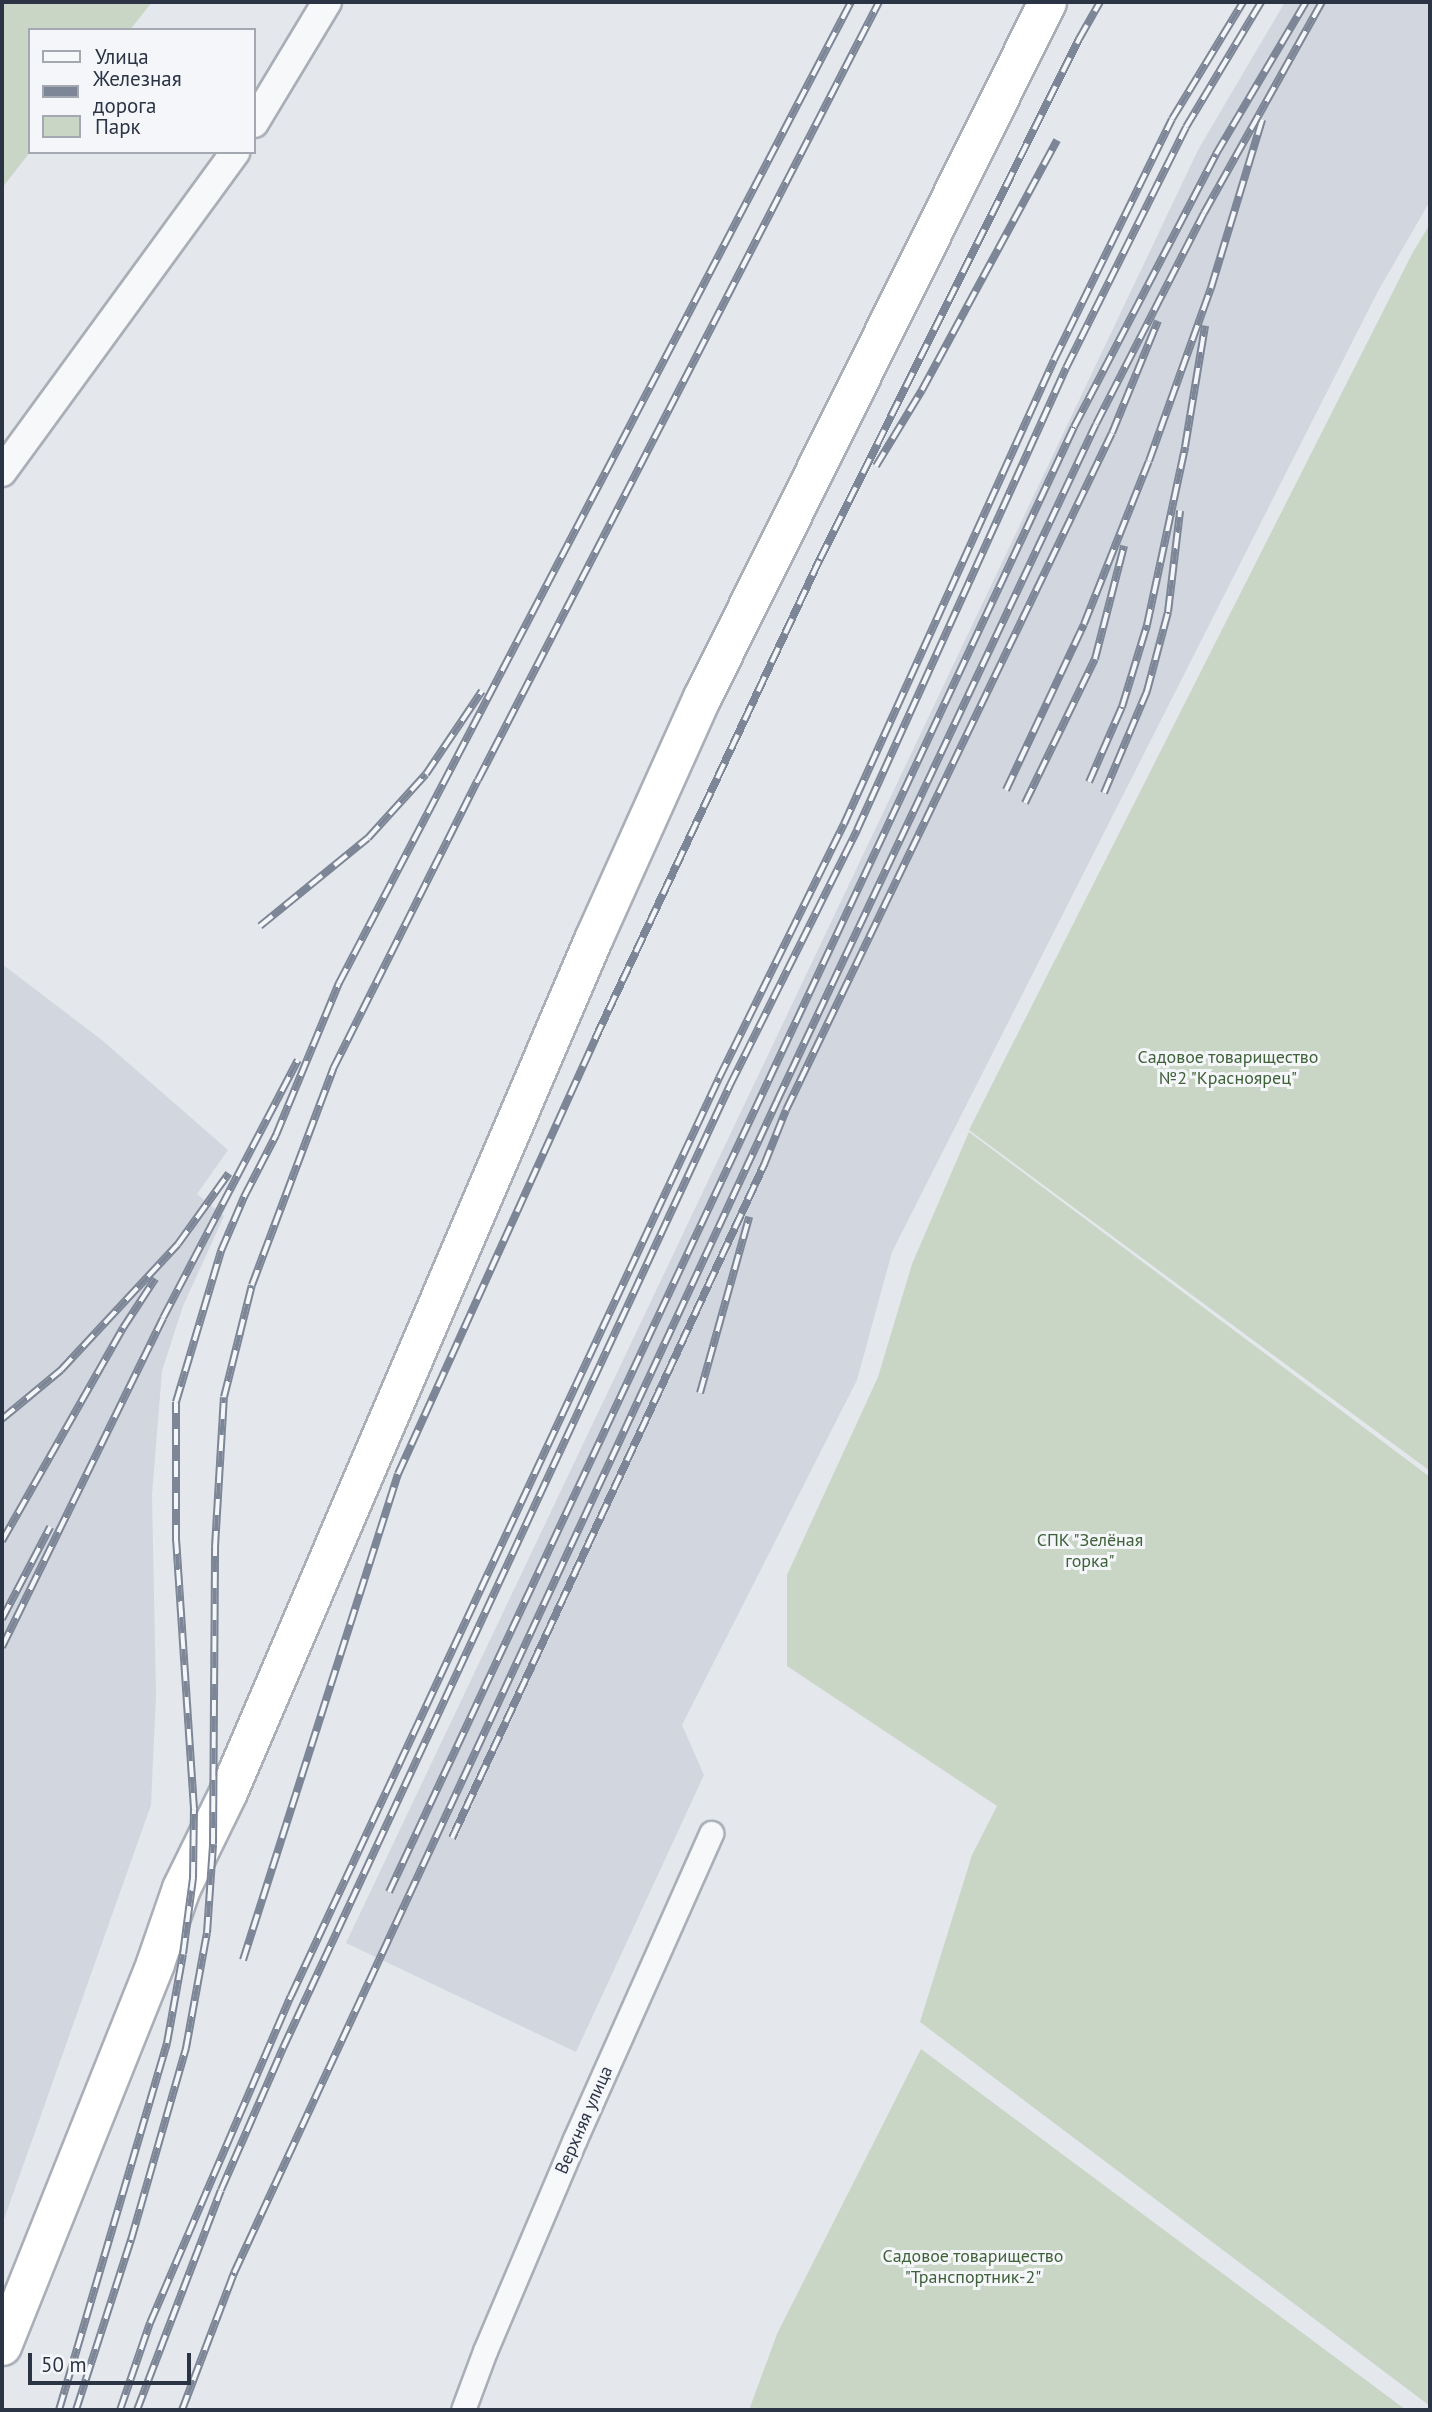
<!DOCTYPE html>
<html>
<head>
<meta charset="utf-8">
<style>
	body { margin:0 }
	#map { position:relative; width:1432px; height:2412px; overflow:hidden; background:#e4e7ec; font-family:"PT Sans",sans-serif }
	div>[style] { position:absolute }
	.built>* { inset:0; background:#d2d6de }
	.green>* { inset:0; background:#c9d6c5 }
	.roads { filter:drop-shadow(2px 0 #a9aeb7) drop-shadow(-2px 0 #a9aeb7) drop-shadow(0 2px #a9aeb7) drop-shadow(0 -2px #a9aeb7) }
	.minor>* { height:23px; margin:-11.5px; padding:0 11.5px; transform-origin:11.5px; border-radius:11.5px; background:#f7f8fa }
	.tertiary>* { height:28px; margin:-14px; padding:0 14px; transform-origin:14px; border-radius:14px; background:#f7f8fa }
	.trunk>* { height:37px; margin:-18.5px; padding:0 18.5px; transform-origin:18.5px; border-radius:18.5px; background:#fff }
	.rail>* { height:8px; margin-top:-4px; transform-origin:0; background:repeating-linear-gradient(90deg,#f4f6f9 0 16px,#7d8696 0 32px); box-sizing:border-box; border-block:2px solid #7d8696 }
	span { translate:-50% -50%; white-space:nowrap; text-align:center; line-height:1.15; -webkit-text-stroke:6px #f4f6f9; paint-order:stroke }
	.park-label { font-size:18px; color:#3f6138 }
	.street-label { font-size:18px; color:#2b3445 }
	.frame { position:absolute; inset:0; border:4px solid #2b3445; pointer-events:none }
	.legend { position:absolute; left:28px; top:28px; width:228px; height:126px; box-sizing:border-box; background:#f4f6f9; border:2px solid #a4a8b1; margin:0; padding:9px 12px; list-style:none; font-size:21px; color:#2b3445 }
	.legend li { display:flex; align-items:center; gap:14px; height:35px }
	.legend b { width:35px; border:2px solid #a4a8b1 }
	.scale { position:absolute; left:28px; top:2353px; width:163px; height:32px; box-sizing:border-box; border:4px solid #2b3445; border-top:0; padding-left:9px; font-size:21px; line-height:24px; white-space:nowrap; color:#2b3445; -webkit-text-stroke:5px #f4f6f9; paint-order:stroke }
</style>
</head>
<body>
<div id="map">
	<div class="built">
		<i style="clip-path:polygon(1285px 2px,1430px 2px,1430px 201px,1377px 293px,892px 1252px,857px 1380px,682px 1725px,704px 1775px,576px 2052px,346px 1943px,1198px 150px)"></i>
		<i style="clip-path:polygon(2px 964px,103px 1041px,228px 1150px,197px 1194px,224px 1216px,183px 1306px,162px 1371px,152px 1495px,156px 1694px,151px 1805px,2px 2225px)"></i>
	</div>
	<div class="green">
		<i style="clip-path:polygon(2px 2px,152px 2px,130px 30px,30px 30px,30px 152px,2px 188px)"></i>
		<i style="clip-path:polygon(1430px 224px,1430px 1471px,969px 1130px,1413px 252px)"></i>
		<i style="clip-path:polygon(969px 1132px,1430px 1477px,1430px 2406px,920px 2022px,972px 1855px,997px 1806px,787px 1666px,787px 1575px,878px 1377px,912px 1264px)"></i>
		<i style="clip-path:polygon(921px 2049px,1406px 2410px,749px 2410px,777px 2334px)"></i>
	</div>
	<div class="roads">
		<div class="minor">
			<i style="left:463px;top:2410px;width:63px;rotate:-69.6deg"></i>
			<i style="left:485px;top:2351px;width:230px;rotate:-67deg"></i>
			<i style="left:575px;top:2139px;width:335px;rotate:-66deg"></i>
		</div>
		<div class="tertiary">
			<i style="left:254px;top:123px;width:141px;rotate:-58.9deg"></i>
			<i style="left:2px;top:472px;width:396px;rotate:-53.9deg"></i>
		</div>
		<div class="trunk">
			<i style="left:2px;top:2346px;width:412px;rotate:-68.2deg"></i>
			<i style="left:155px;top:1963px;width:79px;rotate:-70.9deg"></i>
			<i style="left:181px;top:1888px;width:107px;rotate:-63.9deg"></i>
			<i style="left:228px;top:1792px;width:930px;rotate:-66.83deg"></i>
			<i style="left:594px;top:937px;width:263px;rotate:-65.8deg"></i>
			<i style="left:702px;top:697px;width:776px;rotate:-63.6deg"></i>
		</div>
	</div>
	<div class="rail">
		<i style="left:876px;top:466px;width:89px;rotate:-58.8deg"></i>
		<i style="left:922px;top:390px;width:284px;rotate:-61.6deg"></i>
		<i style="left:1089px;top:782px;width:82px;rotate:-66.3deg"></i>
		<i style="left:1122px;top:707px;width:86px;rotate:-73deg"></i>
		<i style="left:1147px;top:625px;width:182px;rotate:-77.9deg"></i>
		<i style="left:1185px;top:447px;width:123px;rotate:-80.6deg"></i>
		<i style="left:1006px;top:790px;width:183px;rotate:-64.8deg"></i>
		<i style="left:1084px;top:624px;width:175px;rotate:-68.3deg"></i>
		<i style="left:1149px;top:461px;width:184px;rotate:-70.3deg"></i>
		<i style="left:1211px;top:288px;width:176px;rotate:-73.1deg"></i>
		<i style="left:1104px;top:793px;width:111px;rotate:-67.1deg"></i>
		<i style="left:1147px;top:691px;width:82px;rotate:-75.1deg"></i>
		<i style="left:1168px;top:612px;width:102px;rotate:-83.2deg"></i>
		<i style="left:1025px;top:803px;width:160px;rotate:-64.1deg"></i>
		<i style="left:1095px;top:659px;width:117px;rotate:-75.6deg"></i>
		<i style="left:260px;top:926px;width:139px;rotate:-39.2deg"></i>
		<i style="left:368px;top:838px;width:86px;rotate:-47.8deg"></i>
		<i style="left:426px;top:774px;width:100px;rotate:-56deg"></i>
		<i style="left:700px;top:1393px;width:183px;rotate:-74.4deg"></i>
		<i style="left:2px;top:1419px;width:77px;rotate:-39.7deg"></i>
		<i style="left:61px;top:1370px;width:172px;rotate:-47.1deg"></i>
		<i style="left:178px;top:1244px;width:87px;rotate:-54.3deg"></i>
		<i style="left:2px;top:1541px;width:245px;rotate:-60.4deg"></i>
		<i style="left:123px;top:1328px;width:59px;rotate:-56.9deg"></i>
		<i style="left:2px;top:1619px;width:104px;rotate:-62.4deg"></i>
		<i style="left:2px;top:1647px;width:366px;rotate:-63.9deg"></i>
		<i style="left:163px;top:1318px;width:291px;rotate:-62.4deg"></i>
		<i style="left:452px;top:1838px;width:742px;rotate:-65.13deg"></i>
		<i style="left:764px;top:1165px;width:59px;rotate:-68.2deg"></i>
		<i style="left:786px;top:1110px;width:751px;rotate:-64.29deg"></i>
		<i style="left:1112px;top:433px;width:121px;rotate:-67.7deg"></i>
		<i style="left:389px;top:1892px;width:1617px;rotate:-64.94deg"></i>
		<i style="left:1074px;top:427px;width:308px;rotate:-62.5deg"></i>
		<i style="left:1216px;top:154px;width:177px;rotate:-59.4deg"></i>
		<i style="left:243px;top:1960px;width:510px;rotate:-72.31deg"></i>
		<i style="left:398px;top:1474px;width:478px;rotate:-65.6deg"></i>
		<i style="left:595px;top:1039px;width:530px;rotate:-64.89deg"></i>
		<i style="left:820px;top:559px;width:581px;rotate:-63.52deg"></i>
		<i style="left:1079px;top:39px;width:43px;rotate:-60.4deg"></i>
		<i style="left:59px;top:2410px;width:383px;rotate:-73.6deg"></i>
		<i style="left:167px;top:2043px;width:90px;rotate:-79.8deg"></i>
		<i style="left:183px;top:1954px;width:77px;rotate:-82.5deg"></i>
		<i style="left:193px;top:1878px;width:69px;rotate:-89.2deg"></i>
		<i style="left:194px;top:1809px;width:269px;rotate:-93.8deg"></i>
		<i style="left:176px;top:1541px;width:139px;rotate:-90deg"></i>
		<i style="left:176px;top:1402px;width:158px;rotate:-73.4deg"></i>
		<i style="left:221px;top:1251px;width:59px;rotate:-66.9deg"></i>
		<i style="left:244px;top:1197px;width:70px;rotate:-62.7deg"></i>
		<i style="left:276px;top:1135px;width:165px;rotate:-67.5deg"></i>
		<i style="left:339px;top:983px;width:1107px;rotate:-62.44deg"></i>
		<i style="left:76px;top:2410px;width:179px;rotate:-72.1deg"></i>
		<i style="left:131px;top:2240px;width:200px;rotate:-74deg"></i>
		<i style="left:186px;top:2048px;width:117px;rotate:-79.7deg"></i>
		<i style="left:207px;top:1933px;width:89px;rotate:-86.1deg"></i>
		<i style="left:213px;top:1844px;width:297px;rotate:-89.6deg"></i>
		<i style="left:215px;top:1547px;width:150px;rotate:-86.6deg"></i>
		<i style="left:224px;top:1397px;width:115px;rotate:-76deg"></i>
		<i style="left:252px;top:1285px;width:231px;rotate:-69.4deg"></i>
		<i style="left:333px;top:1069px;width:323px;rotate:-63.4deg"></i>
		<i style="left:478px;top:780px;width:875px;rotate:-62.73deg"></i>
		<i style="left:120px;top:2410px;width:92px;rotate:-71deg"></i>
		<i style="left:150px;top:2323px;width:356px;rotate:-66.7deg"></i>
		<i style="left:291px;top:1996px;width:1013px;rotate:-65deg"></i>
		<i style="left:719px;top:1078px;width:283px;rotate:-63.8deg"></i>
		<i style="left:844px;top:824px;width:509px;rotate:-65.65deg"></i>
		<i style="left:1054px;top:360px;width:268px;rotate:-63.9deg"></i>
		<i style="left:1172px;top:119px;width:137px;rotate:-58.7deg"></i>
		<i style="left:137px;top:2410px;width:235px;rotate:-69.1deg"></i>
		<i style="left:221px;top:2190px;width:155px;rotate:-66.4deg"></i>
		<i style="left:283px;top:2048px;width:1062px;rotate:-65.1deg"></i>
		<i style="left:730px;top:1085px;width:285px;rotate:-63.5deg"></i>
		<i style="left:857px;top:830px;width:507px;rotate:-65.66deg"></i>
		<i style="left:1066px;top:368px;width:269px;rotate:-63.5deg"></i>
		<i style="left:1186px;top:127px;width:146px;rotate:-59deg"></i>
		<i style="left:182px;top:2410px;width:147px;rotate:-69.2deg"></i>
		<i style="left:234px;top:2273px;width:1292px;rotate:-65.14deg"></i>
		<i style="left:777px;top:1101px;width:748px;rotate:-64.77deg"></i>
		<i style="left:1096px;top:424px;width:237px;rotate:-62.9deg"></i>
		<i style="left:1204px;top:213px;width:242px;rotate:-60.8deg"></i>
	</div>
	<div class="park-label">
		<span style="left:1228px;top:1068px">Садовое товарищество<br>№2 "Красноярец"</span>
		<span style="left:1090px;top:1551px">СПК "Зелёная<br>горка"</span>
		<span style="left:973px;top:2267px">Садовое товарищество<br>"Транспортник-2"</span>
	</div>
	<div class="street-label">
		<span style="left:584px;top:2120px;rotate:-66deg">Верхняя улица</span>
	</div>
	<div class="frame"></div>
	<ul class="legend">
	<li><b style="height:9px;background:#f7f8fa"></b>Улица</li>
	<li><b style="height:9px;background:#7d8696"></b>Железная дорога</li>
	<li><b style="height:19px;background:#c9d6c5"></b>Парк</li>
	</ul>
	<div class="scale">50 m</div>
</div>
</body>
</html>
